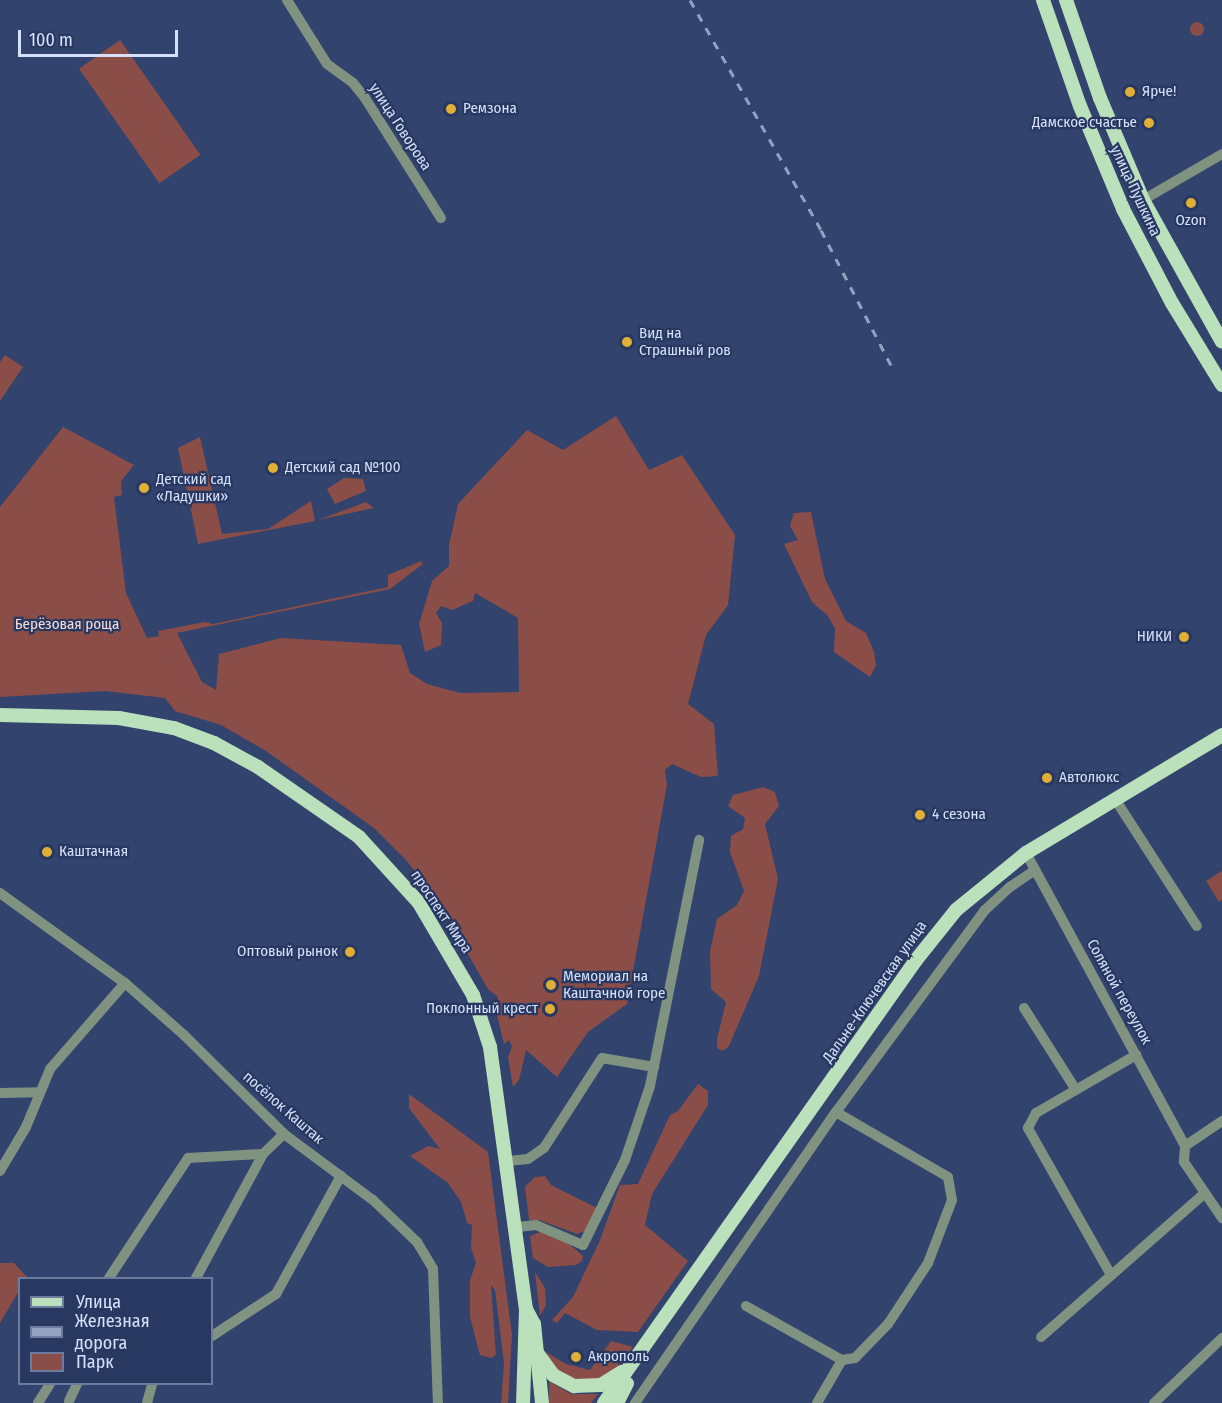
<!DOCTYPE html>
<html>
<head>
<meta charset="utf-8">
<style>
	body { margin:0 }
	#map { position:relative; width:1222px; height:1403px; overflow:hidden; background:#32436d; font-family:"Fira Sans Condensed",sans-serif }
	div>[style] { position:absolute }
	.green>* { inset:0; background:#8a4d47; transform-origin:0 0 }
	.round { border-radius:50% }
	.minor>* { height:10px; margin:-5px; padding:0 5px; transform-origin:5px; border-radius:5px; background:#809381 }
	.major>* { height:14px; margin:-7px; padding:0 7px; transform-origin:7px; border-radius:7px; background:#bae0bc }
	.rail>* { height:3px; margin-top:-1.5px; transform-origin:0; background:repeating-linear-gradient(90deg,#94a2c2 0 8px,transparent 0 16px) }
	.dots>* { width:16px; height:16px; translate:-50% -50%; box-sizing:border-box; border:3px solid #283861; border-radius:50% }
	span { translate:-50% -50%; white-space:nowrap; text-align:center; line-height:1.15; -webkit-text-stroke:4.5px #283861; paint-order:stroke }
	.poi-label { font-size:15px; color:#d5e0fa }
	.left { translate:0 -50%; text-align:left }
	.right { translate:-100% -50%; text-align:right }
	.street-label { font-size:15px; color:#d5e0fa }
	.park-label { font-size:15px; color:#f7dcd8 }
	.legend { position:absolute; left:18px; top:1277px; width:195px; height:108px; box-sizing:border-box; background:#283861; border:2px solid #6d7b9e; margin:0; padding:8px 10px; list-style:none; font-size:18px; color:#d5e0fa }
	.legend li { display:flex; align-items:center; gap:12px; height:30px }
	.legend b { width:30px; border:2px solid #6d7b9e }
	.scale { position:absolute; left:18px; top:30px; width:160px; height:27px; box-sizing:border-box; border:3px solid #d5e0fa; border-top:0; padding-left:8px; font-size:18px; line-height:21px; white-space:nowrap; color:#d5e0fa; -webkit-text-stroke:4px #283861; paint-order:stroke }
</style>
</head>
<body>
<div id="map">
	<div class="green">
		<i class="round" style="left:1190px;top:22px;width:14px;height:14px"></i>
		<i style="left:120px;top:40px;width:140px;height:50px;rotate:55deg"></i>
		<i style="clip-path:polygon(5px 355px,23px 367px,0 401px,0 362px)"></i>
		<i style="clip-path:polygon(616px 416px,649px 470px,682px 455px,735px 535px,728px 605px,706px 635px,688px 704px,714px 724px,718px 776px,701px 777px,672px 764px,665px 770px,667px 785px,627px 1004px,588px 1032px,557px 1077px,526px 1050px,519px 1080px,513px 1087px,508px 1057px,512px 1047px,509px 1040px,504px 1044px,497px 1015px,498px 997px,488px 989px,435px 897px,406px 860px,374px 828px,266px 751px,221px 725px,175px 711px,165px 698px,105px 691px,0 697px,0 507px,63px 427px,134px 465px,121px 481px,122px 495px,114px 497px,126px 593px,147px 638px,159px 636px,158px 631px,205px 622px,213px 624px,388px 587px,388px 575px,421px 561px,423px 564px,390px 589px,177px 633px,202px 682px,216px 690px,219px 654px,281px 638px,401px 645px,410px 673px,427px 684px,460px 693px,519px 692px,518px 618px,475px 593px,473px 601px,452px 610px,441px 606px,436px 613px,442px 623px,441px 645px,425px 652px,419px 624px,432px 581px,449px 566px,449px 545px,458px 504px,527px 430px,563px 450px)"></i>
		<i style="clip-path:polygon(200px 437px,222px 534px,268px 529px,311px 501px,315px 521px,198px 544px,178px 448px)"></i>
		<i style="clip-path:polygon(344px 478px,363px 479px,366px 491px,335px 504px,327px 489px)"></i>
		<i style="clip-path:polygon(366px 502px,374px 508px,318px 520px)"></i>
		<i style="clip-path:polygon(811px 512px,825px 579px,846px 621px,866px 633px,874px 652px,876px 665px,870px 677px,834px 652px,835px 629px,828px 616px,812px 602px,784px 544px,798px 540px,790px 526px,794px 513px)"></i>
		<i style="clip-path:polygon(763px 787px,775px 792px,779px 806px,765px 824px,778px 879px,759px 976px,729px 1046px,723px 1051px,717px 1048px,717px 1039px,726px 1002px,711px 989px,710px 952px,717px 919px,737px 905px,744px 891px,730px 852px,731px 836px,743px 829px,745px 818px,728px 806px,733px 795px)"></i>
		<i style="clip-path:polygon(1222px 871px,1222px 900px,1219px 902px,1206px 881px)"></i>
		<i style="clip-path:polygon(698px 1084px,708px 1091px,708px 1105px,652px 1194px,645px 1225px,688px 1261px,638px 1332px,597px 1330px,565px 1313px,557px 1323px,552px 1320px,573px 1297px,600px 1240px,620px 1185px,638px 1184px,670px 1115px,678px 1111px)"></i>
		<i style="clip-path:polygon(409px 1094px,488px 1152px,512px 1335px,508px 1403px,501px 1403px,504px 1364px,495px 1290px,491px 1285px,496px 1355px,491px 1358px,480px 1355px,470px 1317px,470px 1280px,476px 1263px,471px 1248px,472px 1225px,467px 1223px,461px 1202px,448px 1183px,410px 1156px,428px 1146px,440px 1149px,409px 1108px)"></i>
		<i style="clip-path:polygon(545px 1176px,551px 1185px,597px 1208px,585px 1231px,577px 1234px,539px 1220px,529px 1220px,525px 1187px,535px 1177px)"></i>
		<i style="clip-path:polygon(543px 1231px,569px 1244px,583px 1256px,582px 1261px,576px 1265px,548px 1267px,533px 1258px,530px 1236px)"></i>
		<i style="clip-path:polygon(0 1263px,14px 1263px,28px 1278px,20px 1278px,19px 1291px,0 1323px)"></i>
		<i style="clip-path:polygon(535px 1272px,545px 1288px,546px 1305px,540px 1316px)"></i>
		<i style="clip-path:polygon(611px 1341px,633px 1347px,617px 1367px,599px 1381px,574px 1381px,551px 1366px,546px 1352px,566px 1364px,590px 1370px)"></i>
		<i style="clip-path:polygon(549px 1381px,571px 1394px,598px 1394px,591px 1403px,549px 1403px)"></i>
	</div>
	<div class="minor">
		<i style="left:287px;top:0;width:75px;rotate:58deg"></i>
		<i style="left:327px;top:64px;width:32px;rotate:36deg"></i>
		<i style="left:353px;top:83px;width:19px;rotate:51deg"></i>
		<i style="left:365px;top:98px;width:142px;rotate:57.7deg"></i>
		<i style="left:1143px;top:200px;width:91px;rotate:-30.2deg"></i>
		<i style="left:1115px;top:799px;width:151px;rotate:57.2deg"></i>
		<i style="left:1026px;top:853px;width:333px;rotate:61.5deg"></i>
		<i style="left:1185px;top:1146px;width:16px;rotate:94deg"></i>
		<i style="left:1184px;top:1162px;width:68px;rotate:55.8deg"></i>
		<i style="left:0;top:893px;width:154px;rotate:35.8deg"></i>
		<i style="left:125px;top:983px;width:79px;rotate:41.4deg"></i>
		<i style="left:184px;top:1035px;width:141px;rotate:44.7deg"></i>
		<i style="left:284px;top:1134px;width:111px;rotate:36.6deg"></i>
		<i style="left:373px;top:1200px;width:61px;rotate:43.7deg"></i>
		<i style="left:417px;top:1242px;width:31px;rotate:59deg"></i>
		<i style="left:433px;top:1269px;width:134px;rotate:87.9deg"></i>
		<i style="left:1024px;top:1008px;width:97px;rotate:57.6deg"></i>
		<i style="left:0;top:1093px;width:39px;rotate:-1deg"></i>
		<i style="left:1185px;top:1146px;width:45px;rotate:-34deg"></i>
		<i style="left:508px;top:1161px;width:20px;rotate:-6deg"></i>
		<i style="left:528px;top:1159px;width:19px;rotate:-35deg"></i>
		<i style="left:544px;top:1148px;width:107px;rotate:-57.2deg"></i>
		<i style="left:602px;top:1058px;width:53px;rotate:9.8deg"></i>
		<i style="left:0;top:1171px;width:51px;rotate:-59.4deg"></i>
		<i style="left:26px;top:1127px;width:63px;rotate:-67.5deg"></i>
		<i style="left:50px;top:1069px;width:114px;rotate:-48.9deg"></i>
		<i style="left:517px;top:1227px;width:19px;rotate:-6deg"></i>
		<i style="left:536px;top:1225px;width:51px;rotate:23.1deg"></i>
		<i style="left:583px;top:1245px;width:95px;rotate:-63.7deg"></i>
		<i style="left:625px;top:1160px;width:78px;rotate:-71.3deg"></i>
		<i style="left:650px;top:1086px;width:251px;rotate:-78.7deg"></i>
		<i style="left:1111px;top:1275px;width:169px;rotate:-119.5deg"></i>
		<i style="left:1028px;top:1128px;width:17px;rotate:-62deg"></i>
		<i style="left:1036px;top:1113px;width:116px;rotate:-30.1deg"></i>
		<i style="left:109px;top:1278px;width:144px;rotate:-56.6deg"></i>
		<i style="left:188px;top:1158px;width:75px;rotate:-3.1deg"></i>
		<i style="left:263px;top:1154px;width:29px;rotate:-44deg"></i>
		<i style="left:196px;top:1278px;width:141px;rotate:-61.6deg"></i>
		<i style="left:746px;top:1306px;width:110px;rotate:29.4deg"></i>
		<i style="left:212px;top:1336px;width:77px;rotate:-33.3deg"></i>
		<i style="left:276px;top:1294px;width:135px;rotate:-61.2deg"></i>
		<i style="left:1041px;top:1337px;width:218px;rotate:-41.3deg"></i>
		<i style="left:69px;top:1401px;width:19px;rotate:-65deg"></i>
		<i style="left:38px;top:1403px;width:22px;rotate:-58deg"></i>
		<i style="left:147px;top:1403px;width:20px;rotate:-75deg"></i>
		<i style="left:635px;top:1403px;width:354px;rotate:-55.4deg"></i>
		<i style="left:836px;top:1112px;width:250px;rotate:-53.6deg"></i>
		<i style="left:984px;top:911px;width:35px;rotate:-43deg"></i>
		<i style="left:1010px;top:887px;width:30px;rotate:-34deg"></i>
		<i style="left:817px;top:1403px;width:50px;rotate:-59.8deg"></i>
		<i style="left:842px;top:1360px;width:13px;rotate:-9deg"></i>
		<i style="left:855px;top:1358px;width:47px;rotate:-45.9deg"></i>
		<i style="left:888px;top:1324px;width:73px;rotate:-56.7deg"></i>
		<i style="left:928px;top:1263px;width:67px;rotate:-69.1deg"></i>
		<i style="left:952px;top:1200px;width:23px;rotate:-100deg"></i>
		<i style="left:948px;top:1177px;width:129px;rotate:-149.9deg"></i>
		<i style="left:1154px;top:1403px;width:94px;rotate:-43.7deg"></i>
	</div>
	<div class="major">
		<i style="left:1043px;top:0;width:112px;rotate:70.8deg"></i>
		<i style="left:1080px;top:106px;width:112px;rotate:67.3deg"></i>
		<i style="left:1123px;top:209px;width:106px;rotate:62.5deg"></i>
		<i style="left:1172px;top:303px;width:96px;rotate:58.6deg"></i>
		<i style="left:1066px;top:0;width:104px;rotate:70.9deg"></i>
		<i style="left:1100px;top:98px;width:111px;rotate:67.1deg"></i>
		<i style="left:1143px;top:200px;width:162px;rotate:60.9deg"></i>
		<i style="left:0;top:715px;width:119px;rotate:1.4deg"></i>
		<i style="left:119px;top:718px;width:56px;rotate:10.3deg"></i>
		<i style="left:174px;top:728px;width:43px;rotate:20.6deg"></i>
		<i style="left:214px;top:743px;width:50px;rotate:28.6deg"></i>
		<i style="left:258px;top:767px;width:123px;rotate:34.7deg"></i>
		<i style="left:359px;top:837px;width:89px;rotate:47.7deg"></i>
		<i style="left:419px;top:903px;width:107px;rotate:59.6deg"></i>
		<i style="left:473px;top:995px;width:55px;rotate:71.9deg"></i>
		<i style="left:490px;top:1047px;width:264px;rotate:82.2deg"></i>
		<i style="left:526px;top:1309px;width:94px;rotate:91.8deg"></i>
		<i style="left:526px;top:1309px;width:17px;rotate:62deg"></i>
		<i style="left:534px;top:1324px;width:79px;rotate:84.2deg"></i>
		<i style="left:538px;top:1354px;width:26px;rotate:54deg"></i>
		<i style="left:553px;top:1375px;width:24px;rotate:28deg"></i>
		<i style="left:574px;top:1386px;width:27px;rotate:-2deg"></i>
		<i style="left:601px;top:1385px;width:25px;rotate:-32deg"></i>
		<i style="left:604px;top:1403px;width:542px;rotate:-54.84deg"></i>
		<i style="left:916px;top:960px;width:64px;rotate:-51.3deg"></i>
		<i style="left:956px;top:910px;width:90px;rotate:-39.2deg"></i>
		<i style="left:1026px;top:853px;width:229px;rotate:-31deg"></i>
		<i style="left:617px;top:1403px;width:22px;rotate:-63deg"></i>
	</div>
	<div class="rail">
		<i style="left:690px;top:0;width:265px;rotate:60.3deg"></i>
		<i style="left:821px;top:230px;width:152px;rotate:62.6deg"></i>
	</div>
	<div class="dots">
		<i style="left:1130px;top:92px;background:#dfb034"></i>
		<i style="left:451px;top:109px;background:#dfb034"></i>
		<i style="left:1149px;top:123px;background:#dfb034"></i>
		<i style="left:1191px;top:203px;background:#dfb034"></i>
		<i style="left:627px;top:342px;background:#dfb034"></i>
		<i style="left:273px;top:468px;background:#dfb034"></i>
		<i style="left:144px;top:488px;background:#dfb034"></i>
		<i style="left:1184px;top:637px;background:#dfb034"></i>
		<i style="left:1047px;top:778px;background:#dfb034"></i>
		<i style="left:920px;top:815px;background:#dfb034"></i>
		<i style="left:47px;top:852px;background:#dfb034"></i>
		<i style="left:350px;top:952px;background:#dfb034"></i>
		<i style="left:551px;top:985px;background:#dfb034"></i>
		<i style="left:550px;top:1009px;background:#dfb034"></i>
		<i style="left:576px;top:1357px;background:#dfb034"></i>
	</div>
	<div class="poi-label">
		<span class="left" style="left:1142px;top:92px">Ярче!</span>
		<span class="left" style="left:463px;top:109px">Ремзона</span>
		<span class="right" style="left:1137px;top:123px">Дамское счастье</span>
		<span style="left:1191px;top:221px">Ozon</span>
		<span class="left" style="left:639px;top:342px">Вид на<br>Страшный ров</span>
		<span class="left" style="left:285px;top:468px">Детский сад №100</span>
		<span class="left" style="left:156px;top:488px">Детский сад<br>«Ладушки»</span>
		<span class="right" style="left:1172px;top:637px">НИКИ</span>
		<span class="left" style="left:1059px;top:778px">Автолюкс</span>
		<span class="left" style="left:932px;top:815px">4 сезона</span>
		<span class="left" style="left:59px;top:852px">Каштачная</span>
		<span class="right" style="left:338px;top:952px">Оптовый рынок</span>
		<span class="left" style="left:563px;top:985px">Мемориал на<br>Каштачной горе</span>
		<span class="right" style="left:538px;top:1009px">Поклонный крест</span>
		<span class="left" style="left:588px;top:1357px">Акрополь</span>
	</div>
	<div class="street-label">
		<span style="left:400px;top:127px;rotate:57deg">улица Говорова</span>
		<span style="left:1135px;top:191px;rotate:65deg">улица Пушкина</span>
		<span style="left:441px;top:912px;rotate:56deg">проспект Мира</span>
		<span style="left:875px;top:992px;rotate:-55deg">Дальне-Ключевская улица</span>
		<span style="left:1119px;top:992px;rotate:61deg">Соляной переулок</span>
		<span style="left:283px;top:1108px;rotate:41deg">посёлок Каштак</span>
	</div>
	<div class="park-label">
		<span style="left:67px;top:625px">Берёзовая роща</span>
	</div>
	<ul class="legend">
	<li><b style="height:8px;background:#bae0bc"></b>Улица</li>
	<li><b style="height:8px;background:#94a2c2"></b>Железная дорога</li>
	<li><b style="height:16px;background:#8a4d47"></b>Парк</li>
	</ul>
	<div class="scale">100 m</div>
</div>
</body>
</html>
